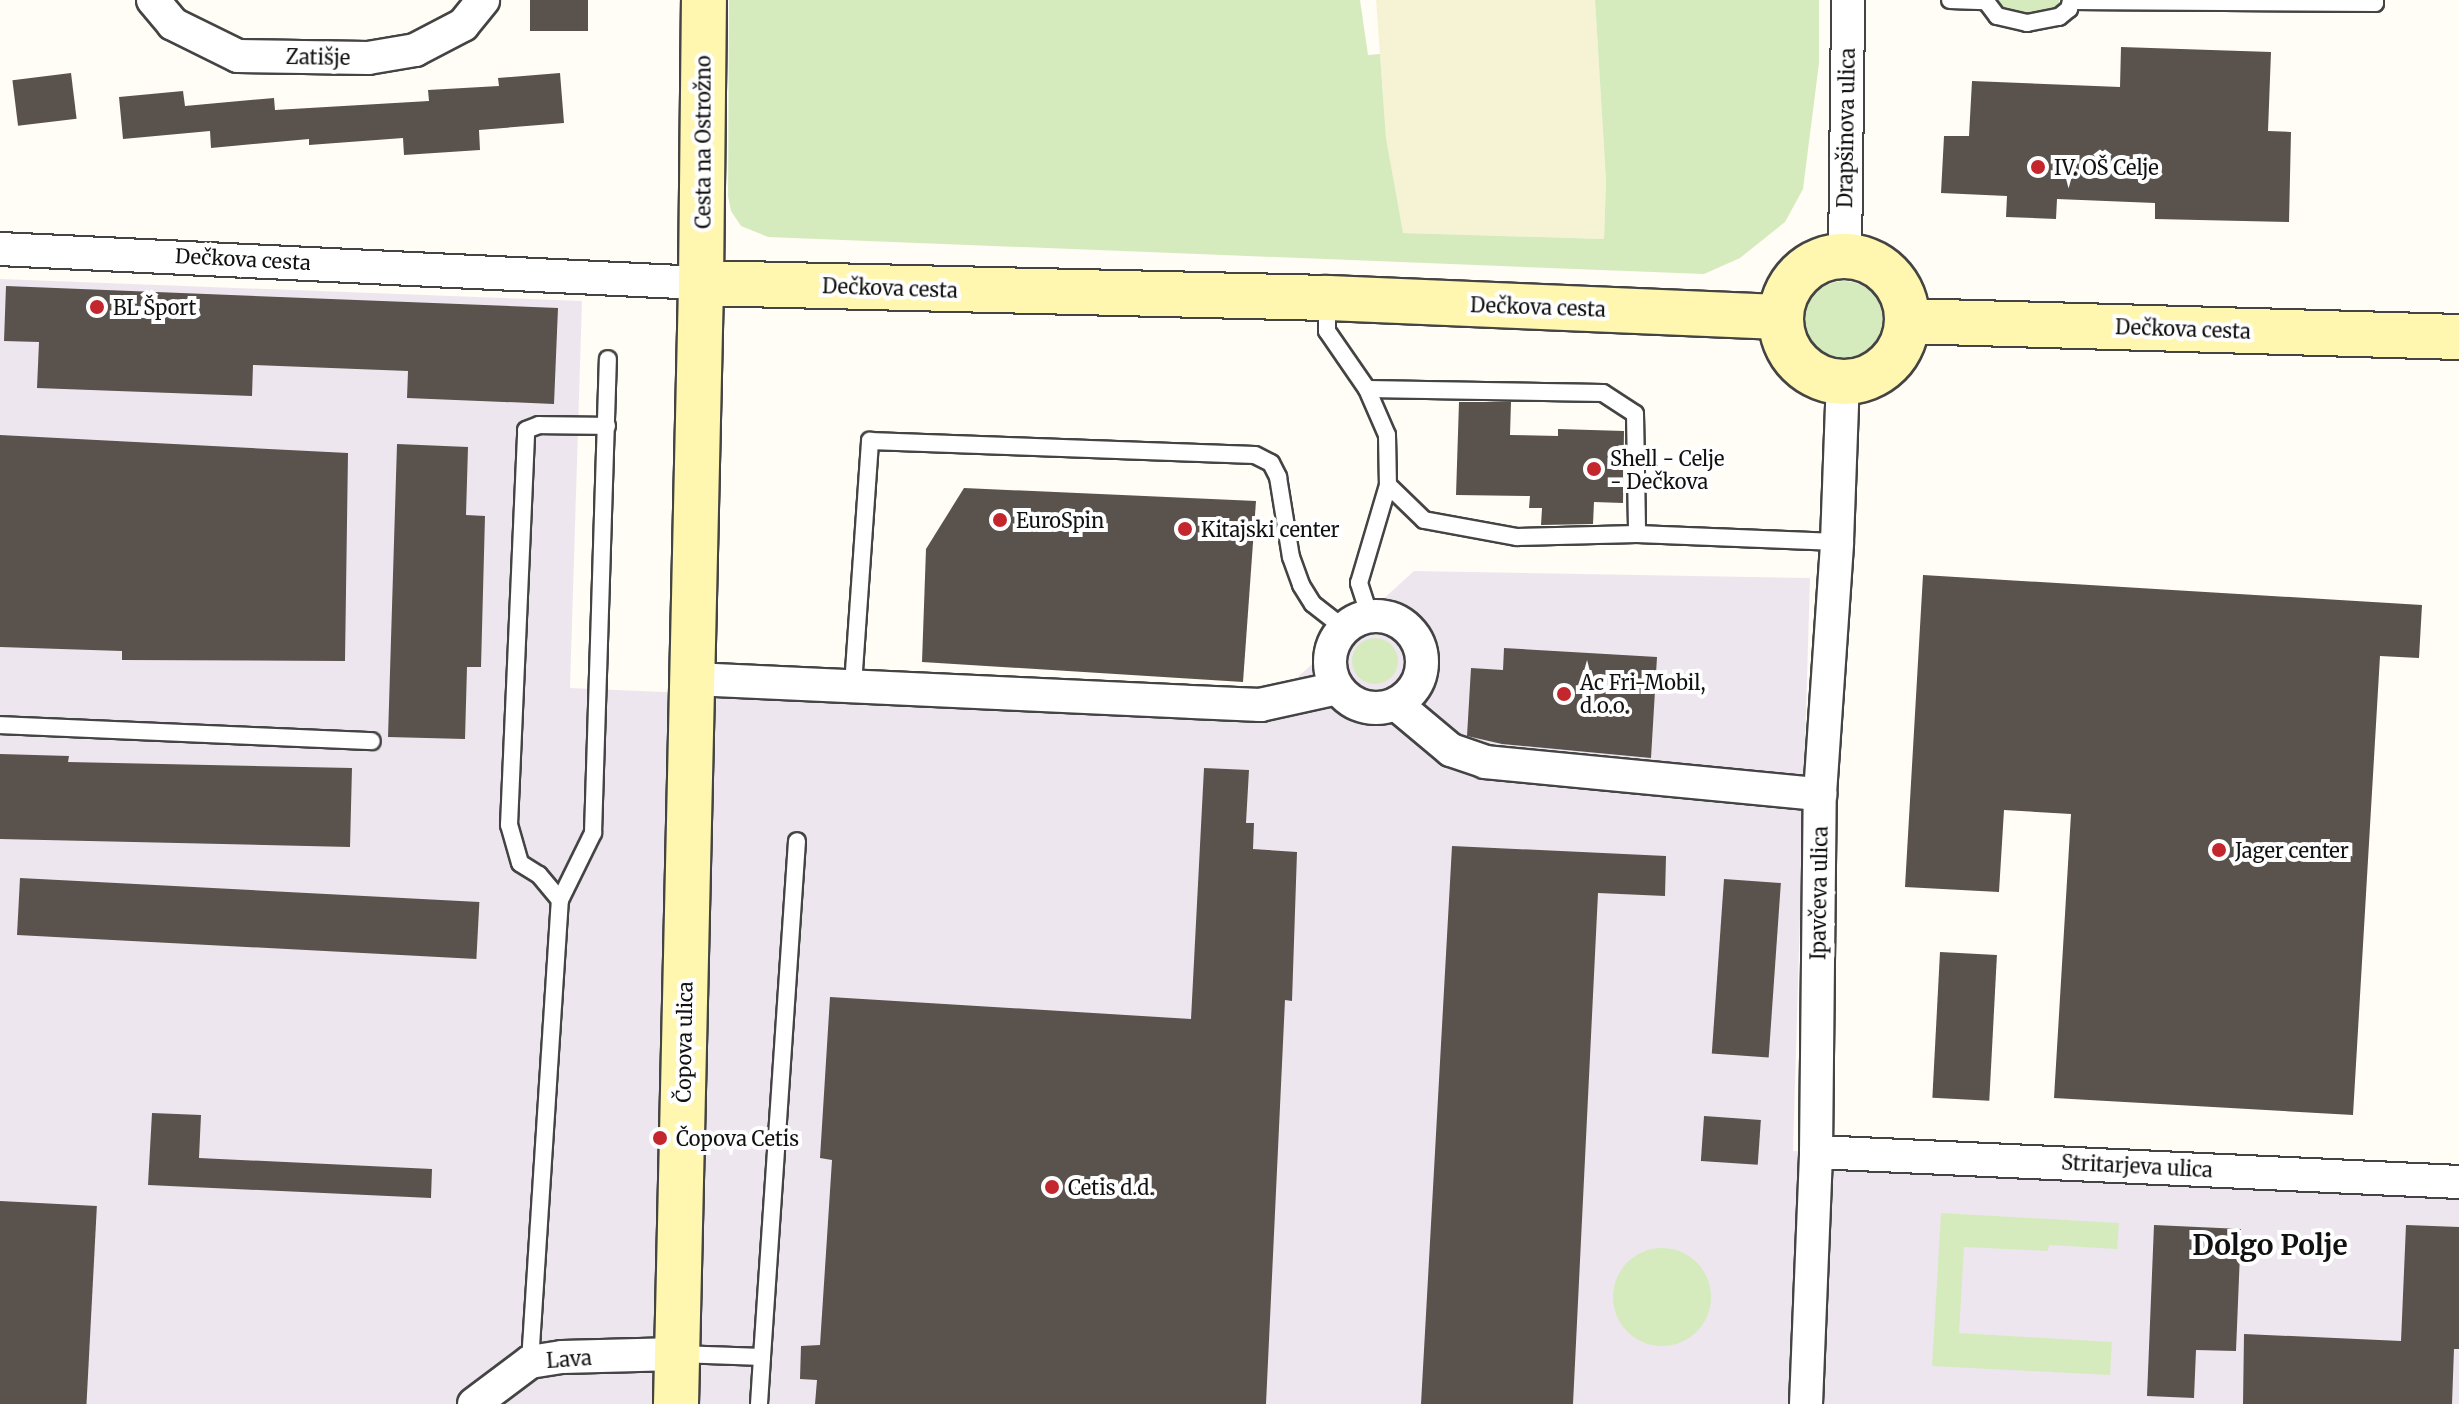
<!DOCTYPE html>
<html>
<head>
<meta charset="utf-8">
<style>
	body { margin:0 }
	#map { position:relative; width:2459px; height:1404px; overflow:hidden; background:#fffdf5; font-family:Merriweather,serif }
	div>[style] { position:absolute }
	.industrial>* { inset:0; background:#eee6ef }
	.farmland>* { inset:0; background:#f6f3d4 }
	.green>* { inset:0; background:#d5ebbd }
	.round { border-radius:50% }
	.building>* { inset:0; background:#5a524d; transform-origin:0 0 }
	.roads { filter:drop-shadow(2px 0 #444) drop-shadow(-2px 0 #444) drop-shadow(0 2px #444) drop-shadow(0 -2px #444) }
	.lane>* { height:16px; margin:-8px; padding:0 8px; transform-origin:8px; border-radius:8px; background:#fff }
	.street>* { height:32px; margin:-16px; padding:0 16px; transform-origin:16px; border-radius:16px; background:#fff }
	.street>.ring { margin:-16px; padding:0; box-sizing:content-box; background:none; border:32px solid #fff; border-radius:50% }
	.secondary>* { height:44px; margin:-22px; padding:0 22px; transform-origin:22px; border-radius:22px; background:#fff6b0 }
	.secondary>.ring { margin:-22px; padding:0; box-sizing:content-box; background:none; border:44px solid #fff6b0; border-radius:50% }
	.dots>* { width:22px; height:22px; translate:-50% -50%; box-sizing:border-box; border:4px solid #fff; border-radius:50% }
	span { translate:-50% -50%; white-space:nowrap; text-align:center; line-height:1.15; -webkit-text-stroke:8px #fff; paint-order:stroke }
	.street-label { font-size:20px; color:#111 }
	.poi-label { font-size:20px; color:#111 }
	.left { translate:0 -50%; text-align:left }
	.district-label { font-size:28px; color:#111; font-weight:700 }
</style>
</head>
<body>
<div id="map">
	<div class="industrial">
		<i style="clip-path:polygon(0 279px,582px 301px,570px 688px,1254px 717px,1414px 571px,1810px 578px,1793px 1151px,2459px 1178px,2459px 1404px,0 1404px)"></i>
	</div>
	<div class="farmland">
		<i style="clip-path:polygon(1376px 0,1595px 0,1606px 181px,1604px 239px,1402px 233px,1386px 138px)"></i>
	</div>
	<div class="green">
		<i style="clip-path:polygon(729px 0,1360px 0,1368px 55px,1380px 54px,1386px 138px,1403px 233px,1604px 239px,1606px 181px,1595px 0,1819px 0,1819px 63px,1803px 189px,1785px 222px,1740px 258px,1704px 274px,768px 237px,741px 226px,731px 211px,728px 196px)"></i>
		<i style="clip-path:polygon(1996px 0,2059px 0,2059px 4px,2055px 10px,2030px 18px,2001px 11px)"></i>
		<i class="round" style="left:1805px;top:281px;width:78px;height:78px"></i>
		<i class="round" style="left:1352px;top:638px;width:46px;height:46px"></i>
		<i style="clip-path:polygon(1941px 1213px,2119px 1223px,2117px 1249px,2049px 1245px,2048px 1251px,1964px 1247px,1959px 1333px,2112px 1342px,2110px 1375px,1932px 1366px)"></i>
		<i class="round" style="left:1613px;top:1248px;width:98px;height:98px"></i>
	</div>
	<div class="building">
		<i style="left:530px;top:0;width:58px;height:31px"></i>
		<i style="clip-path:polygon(2121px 47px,2271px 52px,2268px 131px,2291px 132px,2289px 222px,2155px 219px,2155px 203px,2057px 199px,2056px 219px,2006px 217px,2007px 196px,1941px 193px,1944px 136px,1969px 136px,1972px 81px,2120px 87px)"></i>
		<i style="left:71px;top:73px;width:46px;height:59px;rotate:83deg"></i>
		<i style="clip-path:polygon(560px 73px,564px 123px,479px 130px,480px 150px,404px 155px,403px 138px,309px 145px,309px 139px,211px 148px,210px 131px,123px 139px,119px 97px,183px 91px,185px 106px,274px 98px,275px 110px,429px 101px,428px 90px,499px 86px,498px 78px)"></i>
		<i style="clip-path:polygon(6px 286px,558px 308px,554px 404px,407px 398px,408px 371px,253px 365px,252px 396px,37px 388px,39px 342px,4px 341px)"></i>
		<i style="clip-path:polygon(1459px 402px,1511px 402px,1510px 435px,1558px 436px,1558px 429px,1624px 431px,1623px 503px,1594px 502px,1593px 524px,1541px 525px,1542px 508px,1529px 508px,1530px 496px,1456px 495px)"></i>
		<i style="clip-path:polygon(0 435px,348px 453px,345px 661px,122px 660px,122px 651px,0 647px)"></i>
		<i style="clip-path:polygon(397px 444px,468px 447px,466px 515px,485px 516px,481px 667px,467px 667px,465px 739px,388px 737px)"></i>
		<i style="clip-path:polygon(964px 488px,1256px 501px,1243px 682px,922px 662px,926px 549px)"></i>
		<i style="clip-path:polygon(1923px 575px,2422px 605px,2419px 658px,2380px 656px,2353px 1115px,2054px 1098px,2071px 814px,2004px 810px,1999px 892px,1905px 887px)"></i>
		<i style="clip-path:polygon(1504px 648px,1657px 657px,1651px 758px,1502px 744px,1467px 736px,1471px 668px,1503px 670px)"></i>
		<i style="clip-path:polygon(0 754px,69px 756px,68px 762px,352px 768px,350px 847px,0 839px)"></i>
		<i style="clip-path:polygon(1204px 768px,1249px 770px,1246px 823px,1254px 823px,1253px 849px,1297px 852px,1292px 1001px,1285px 1000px,1266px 1404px,815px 1404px,817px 1380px,800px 1379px,801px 1346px,820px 1345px,832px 1160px,820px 1158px,830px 997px,1191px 1019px)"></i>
		<i style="clip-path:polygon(1452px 846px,1666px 856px,1665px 896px,1598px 893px,1573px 1404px,1421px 1404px)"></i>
		<i style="left:20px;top:878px;width:460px;height:57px;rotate:3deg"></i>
		<i style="left:1724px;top:879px;width:57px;height:175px;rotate:4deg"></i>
		<i style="left:1940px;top:952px;width:57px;height:146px;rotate:3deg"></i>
		<i style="clip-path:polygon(152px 1113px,201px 1115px,199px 1158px,432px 1169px,431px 1198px,148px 1185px)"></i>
		<i style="left:1704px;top:1116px;width:57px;height:45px;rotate:4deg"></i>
		<i style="left:0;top:1201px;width:97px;height:203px;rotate:3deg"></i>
		<i style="clip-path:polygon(2154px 1225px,2241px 1229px,2236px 1351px,2196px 1350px,2194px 1398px,2147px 1396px)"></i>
		<i style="clip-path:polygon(2406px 1225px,2459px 1227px,2459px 1349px,2454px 1349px,2452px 1404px,2243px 1404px,2244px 1334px,2401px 1341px)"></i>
	</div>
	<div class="roads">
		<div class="lane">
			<i style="left:1950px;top:0;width:35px;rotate:2deg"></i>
			<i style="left:1985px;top:0;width:20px;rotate:53deg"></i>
			<i style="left:1997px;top:16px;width:31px;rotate:13deg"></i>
			<i style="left:2027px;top:23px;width:33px;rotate:-11deg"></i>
			<i style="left:2059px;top:17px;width:13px;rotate:-39deg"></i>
			<i style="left:2069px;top:9px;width:9px;rotate:-77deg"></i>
			<i style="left:2071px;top:1px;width:304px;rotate:0.4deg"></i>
			<i style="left:2375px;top:3px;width:3px;rotate:-90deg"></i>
			<i style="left:1327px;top:300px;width:31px;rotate:90deg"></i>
			<i style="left:1327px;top:331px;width:70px;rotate:55.4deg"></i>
			<i style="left:1367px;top:389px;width:236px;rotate:1deg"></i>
			<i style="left:1603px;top:393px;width:38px;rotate:33deg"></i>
			<i style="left:1635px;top:414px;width:120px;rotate:89deg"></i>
			<i style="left:1367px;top:389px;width:50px;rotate:66.5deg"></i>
			<i style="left:1387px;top:435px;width:50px;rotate:88.9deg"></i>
			<i style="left:1388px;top:485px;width:50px;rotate:44.2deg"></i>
			<i style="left:1424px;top:520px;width:95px;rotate:10.4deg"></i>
			<i style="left:1517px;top:537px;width:120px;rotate:-1.4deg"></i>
			<i style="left:1637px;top:534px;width:200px;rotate:2.3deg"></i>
			<i style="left:1370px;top:617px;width:36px;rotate:-108deg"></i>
			<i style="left:1359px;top:583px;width:102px;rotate:-73.5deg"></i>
			<i style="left:853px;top:685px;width:245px;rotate:-86deg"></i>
			<i style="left:870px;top:441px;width:385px;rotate:2.1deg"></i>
			<i style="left:1255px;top:455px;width:18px;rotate:27deg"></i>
			<i style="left:1271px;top:463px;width:16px;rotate:63deg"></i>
			<i style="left:1278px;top:477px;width:81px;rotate:80.8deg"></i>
			<i style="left:1291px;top:557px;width:30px;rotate:70deg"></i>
			<i style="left:1301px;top:585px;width:22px;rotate:58deg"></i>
			<i style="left:1313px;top:604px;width:39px;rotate:38deg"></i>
			<i style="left:0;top:725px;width:372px;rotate:2.5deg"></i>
			<i style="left:560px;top:900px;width:33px;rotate:-130deg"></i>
			<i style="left:539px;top:875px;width:22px;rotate:-148deg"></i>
			<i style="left:520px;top:863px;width:40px;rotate:-106deg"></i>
			<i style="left:509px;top:825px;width:395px;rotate:-87.5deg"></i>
			<i style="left:526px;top:430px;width:14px;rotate:-21deg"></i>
			<i style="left:539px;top:425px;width:68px;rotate:0.8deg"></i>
			<i style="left:679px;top:1354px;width:83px;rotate:2.1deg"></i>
			<i style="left:762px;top:1357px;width:517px;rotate:-86.12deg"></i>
			<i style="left:530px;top:1362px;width:463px;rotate:-86.3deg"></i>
			<i style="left:560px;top:900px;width:75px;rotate:-63.8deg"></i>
			<i style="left:593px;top:833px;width:474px;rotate:-88.2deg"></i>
			<i style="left:759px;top:1404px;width:47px;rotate:-86.3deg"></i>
		</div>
		<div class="street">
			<i style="left:153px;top:0;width:31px;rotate:50deg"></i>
			<i style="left:173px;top:24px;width:72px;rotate:26.2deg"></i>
			<i style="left:238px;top:56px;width:130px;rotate:0.9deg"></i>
			<i style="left:368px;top:58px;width:48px;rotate:-9.7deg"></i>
			<i style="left:415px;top:50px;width:54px;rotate:-27.5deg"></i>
			<i style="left:463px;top:25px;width:32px;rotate:-51deg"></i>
			<i style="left:0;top:249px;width:702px;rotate:2.78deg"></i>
			<i style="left:1845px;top:256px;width:256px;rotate:-89.3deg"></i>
			<i class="ring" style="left:1330px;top:616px;width:60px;height:60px"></i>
			<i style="left:693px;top:679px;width:568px;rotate:2.63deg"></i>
			<i style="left:1260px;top:705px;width:79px;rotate:-12.4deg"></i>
			<i style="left:1396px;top:704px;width:72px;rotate:39.9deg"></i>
			<i style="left:1451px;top:750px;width:36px;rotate:19deg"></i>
			<i style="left:1485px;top:762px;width:337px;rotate:5.5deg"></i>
			<i style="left:1816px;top:1152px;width:644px;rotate:2.67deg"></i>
			<i style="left:474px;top:1404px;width:70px;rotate:-36.9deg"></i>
			<i style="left:530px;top:1362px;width:32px;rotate:-9deg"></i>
			<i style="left:562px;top:1357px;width:115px;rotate:-1.5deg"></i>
			<i style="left:1806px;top:1404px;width:252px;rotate:-87.7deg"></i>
			<i style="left:1816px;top:1152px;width:358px;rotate:-89.4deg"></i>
			<i style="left:1820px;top:794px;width:253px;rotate:-86.1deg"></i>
			<i style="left:1837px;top:542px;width:160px;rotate:-87.9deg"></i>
		</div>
		<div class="secondary">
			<i class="ring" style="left:1781px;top:256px;width:82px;height:82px"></i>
			<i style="left:701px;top:283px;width:626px;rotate:1.37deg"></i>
			<i style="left:1327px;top:298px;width:454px;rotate:2.4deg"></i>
			<i style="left:1907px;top:321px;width:552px;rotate:1.66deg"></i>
			<i style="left:676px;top:1404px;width:1121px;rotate:-88.72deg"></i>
			<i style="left:701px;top:283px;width:283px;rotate:-89.4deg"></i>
		</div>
	</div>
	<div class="dots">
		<i style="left:2038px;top:167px;background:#c4262e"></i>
		<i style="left:97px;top:307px;background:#c4262e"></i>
		<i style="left:1594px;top:469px;background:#c4262e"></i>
		<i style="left:1000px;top:520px;background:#c4262e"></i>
		<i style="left:1185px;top:529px;background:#c4262e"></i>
		<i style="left:1564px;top:694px;background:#c4262e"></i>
		<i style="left:2219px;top:850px;background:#c4262e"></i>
		<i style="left:660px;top:1138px;background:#c4262e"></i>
		<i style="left:1052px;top:1187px;background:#c4262e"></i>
	</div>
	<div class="street-label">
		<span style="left:318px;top:57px;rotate:1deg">Zatišje</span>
		<span style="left:1846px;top:128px;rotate:-89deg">Drapšinova ulica</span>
		<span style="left:703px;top:142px;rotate:-90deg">Cesta na Ostrožno</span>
		<span style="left:243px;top:259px;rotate:3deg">Dečkova cesta</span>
		<span style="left:890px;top:288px;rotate:2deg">Dečkova cesta</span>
		<span style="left:1538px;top:307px;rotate:2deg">Dečkova cesta</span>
		<span style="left:2183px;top:329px;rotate:2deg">Dečkova cesta</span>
		<span style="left:1819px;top:893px;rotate:-89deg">Ipavčeva ulica</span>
		<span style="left:684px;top:1042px;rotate:-89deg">Čopova ulica</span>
		<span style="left:2137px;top:1166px;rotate:3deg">Stritarjeva ulica</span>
		<span style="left:569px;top:1359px;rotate:-4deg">Lava</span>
	</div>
	<div class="poi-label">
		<span class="left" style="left:2054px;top:167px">IV. OŠ Celje</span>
		<span class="left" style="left:113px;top:307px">BL Šport</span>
		<span class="left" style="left:1610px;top:470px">Shell - Celje<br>- Dečkova</span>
		<span class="left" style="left:1016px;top:520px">EuroSpin</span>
		<span class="left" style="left:1201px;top:529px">Kitajski center</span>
		<span class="left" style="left:1580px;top:694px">Ac Fri-Mobil,<br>d.o.o.</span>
		<span class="left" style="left:2235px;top:850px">Jager center</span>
		<span class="left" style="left:676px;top:1138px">Čopova Cetis</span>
		<span class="left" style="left:1068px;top:1187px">Cetis d.d.</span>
	</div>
	<div class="district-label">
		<span style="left:2270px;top:1245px">Dolgo Polje</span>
	</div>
</div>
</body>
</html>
